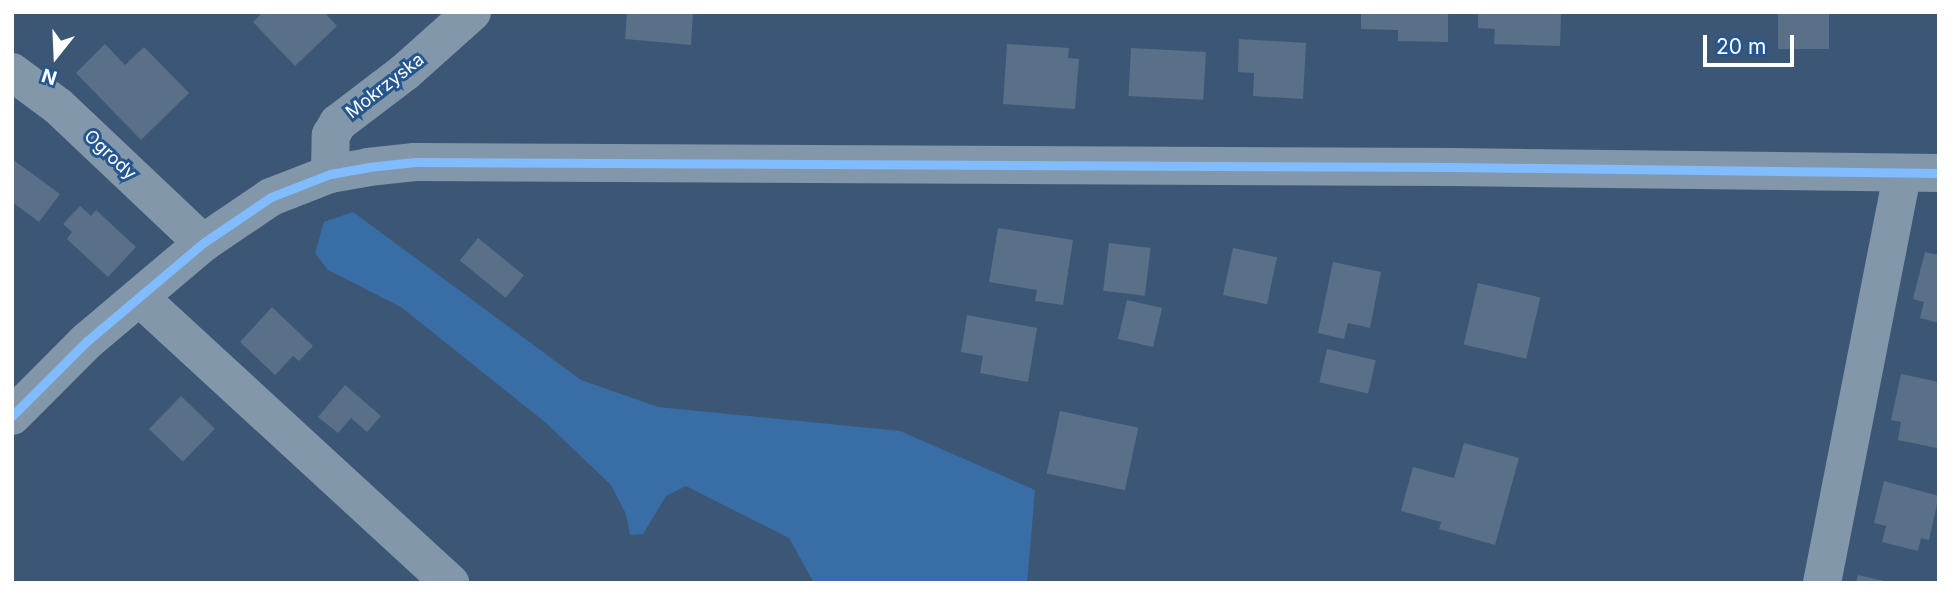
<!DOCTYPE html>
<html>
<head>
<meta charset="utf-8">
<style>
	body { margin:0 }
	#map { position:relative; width:1951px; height:595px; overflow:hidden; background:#3c5776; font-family:Inter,sans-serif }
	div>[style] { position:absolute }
	.green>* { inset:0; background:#396da5 }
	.building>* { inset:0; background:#5a6f88; transform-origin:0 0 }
	.minor>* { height:38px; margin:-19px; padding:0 19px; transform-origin:19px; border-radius:19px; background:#8397aa }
	.cycleway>* { height:9px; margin:-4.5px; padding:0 4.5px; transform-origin:4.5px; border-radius:4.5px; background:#80bcff }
	span { translate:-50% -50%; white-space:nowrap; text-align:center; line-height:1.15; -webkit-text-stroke:6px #24568f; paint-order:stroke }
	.street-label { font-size:18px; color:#fff }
	.frame { position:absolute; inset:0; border:14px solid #fff; pointer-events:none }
	.north { position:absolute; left:21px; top:21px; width:70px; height:70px; -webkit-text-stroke:5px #24568f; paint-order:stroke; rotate:198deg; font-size:19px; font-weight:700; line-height:28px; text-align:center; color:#fff }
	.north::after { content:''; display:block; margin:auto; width:24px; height:32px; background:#fff; clip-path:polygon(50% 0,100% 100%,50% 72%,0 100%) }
	.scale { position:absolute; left:1703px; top:35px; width:91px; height:32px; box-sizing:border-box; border:4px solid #fff; border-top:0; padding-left:9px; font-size:21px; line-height:24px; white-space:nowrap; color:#fff; -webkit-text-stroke:5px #24568f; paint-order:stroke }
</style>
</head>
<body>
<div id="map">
	<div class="green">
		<i style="clip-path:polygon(353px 212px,581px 380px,658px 407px,900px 431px,1035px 490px,1027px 583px,814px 583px,789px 538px,686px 486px,666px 496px,643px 534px,630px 535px,626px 514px,611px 485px,545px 422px,401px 307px,328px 270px,315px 253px,324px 222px)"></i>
	</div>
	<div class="building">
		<i style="clip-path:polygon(263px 12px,324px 12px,337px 26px,295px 66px,253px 22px)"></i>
		<i style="clip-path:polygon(627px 12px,693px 12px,691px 45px,625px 39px)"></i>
		<i style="clip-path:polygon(1361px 12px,1448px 12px,1448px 42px,1398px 41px,1398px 30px,1361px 29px)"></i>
		<i style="clip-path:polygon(1478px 12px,1561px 12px,1560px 46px,1494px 44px,1495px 29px,1478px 28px)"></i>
		<i style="left:1778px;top:12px;width:51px;height:37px"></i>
		<i style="clip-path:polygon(1239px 39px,1306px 43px,1303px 99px,1253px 96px,1254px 73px,1238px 72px)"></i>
		<i style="clip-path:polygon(105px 44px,125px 65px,144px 47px,189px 93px,141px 140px,76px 73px)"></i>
		<i style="clip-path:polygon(1007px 44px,1069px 48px,1068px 58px,1079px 59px,1075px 109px,1003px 104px)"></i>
		<i style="left:1131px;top:48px;width:75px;height:48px;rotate:3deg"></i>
		<i style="clip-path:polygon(12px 159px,60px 194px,39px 222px,12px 202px)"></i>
		<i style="clip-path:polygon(80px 206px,91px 216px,96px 210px,136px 247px,108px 277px,67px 239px,72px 232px,63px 224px)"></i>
		<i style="clip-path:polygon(998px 228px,1073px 240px,1063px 305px,1035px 301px,1037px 290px,989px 282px)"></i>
		<i style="left:478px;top:238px;width:59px;height:29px;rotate:39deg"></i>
		<i style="left:1109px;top:243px;width:42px;height:48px;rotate:7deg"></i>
		<i style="left:1233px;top:248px;width:45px;height:48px;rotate:12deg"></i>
		<i style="clip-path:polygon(1925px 252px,1939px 255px,1939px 323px,1920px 318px,1924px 302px,1913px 299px)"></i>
		<i style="clip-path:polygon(1333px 262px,1381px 272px,1370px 328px,1348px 323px,1344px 339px,1318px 333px)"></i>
		<i style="left:1478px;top:283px;width:64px;height:63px;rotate:13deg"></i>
		<i style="left:1127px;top:300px;width:36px;height:40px;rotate:13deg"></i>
		<i style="clip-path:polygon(272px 307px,313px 346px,299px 361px,293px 356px,275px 375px,240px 342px)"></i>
		<i style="clip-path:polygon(967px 315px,1037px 328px,1028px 382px,980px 373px,983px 356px,961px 352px)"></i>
		<i style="left:1327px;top:349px;width:50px;height:34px;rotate:13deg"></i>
		<i style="clip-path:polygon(1901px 374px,1939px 382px,1937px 448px,1898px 440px,1901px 422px,1891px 420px)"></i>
		<i style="clip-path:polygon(345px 385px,381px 416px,367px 432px,351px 418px,338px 433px,318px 417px)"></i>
		<i style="left:181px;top:396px;width:47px;height:46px;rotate:44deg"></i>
		<i style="left:1060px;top:411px;width:80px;height:64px;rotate:12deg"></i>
		<i style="clip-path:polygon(1464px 443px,1519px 458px,1495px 545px,1439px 529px,1441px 522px,1401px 511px,1413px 467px,1454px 478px)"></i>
		<i style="clip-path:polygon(1884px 481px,1939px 496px,1929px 540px,1921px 538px,1918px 551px,1882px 542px,1886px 526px,1874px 523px)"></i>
		<i style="clip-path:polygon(1858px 575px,1889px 582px,1889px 583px,1856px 583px)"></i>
	</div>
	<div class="minor">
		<i style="left:12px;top:72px;width:57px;rotate:36.5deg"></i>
		<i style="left:58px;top:106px;width:199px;rotate:43.4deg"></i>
		<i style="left:330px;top:174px;width:39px;rotate:-89deg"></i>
		<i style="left:331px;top:135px;width:14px;rotate:-60deg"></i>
		<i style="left:338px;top:123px;width:84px;rotate:-37.3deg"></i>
		<i style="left:405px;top:72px;width:90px;rotate:-41.8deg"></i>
		<i style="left:139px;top:297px;width:423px;rotate:42.6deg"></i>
		<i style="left:12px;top:416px;width:106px;rotate:-45deg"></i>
		<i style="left:87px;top:341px;width:152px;rotate:-40.2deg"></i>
		<i style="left:203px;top:243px;width:82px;rotate:-34.1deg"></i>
		<i style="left:271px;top:197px;width:63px;rotate:-21.3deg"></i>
		<i style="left:330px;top:174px;width:39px;rotate:-10deg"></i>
		<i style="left:368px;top:167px;width:47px;rotate:-6.1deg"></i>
		<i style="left:415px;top:162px;width:1037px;rotate:0.28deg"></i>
		<i style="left:1452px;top:167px;width:487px;rotate:0.7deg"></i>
		<i style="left:1822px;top:583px;width:417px;rotate:-78.9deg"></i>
	</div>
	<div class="cycleway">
		<i style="left:12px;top:416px;width:106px;rotate:-45deg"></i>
		<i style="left:87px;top:341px;width:152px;rotate:-40.2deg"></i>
		<i style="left:203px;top:243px;width:82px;rotate:-34.1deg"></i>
		<i style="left:271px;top:197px;width:63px;rotate:-21.3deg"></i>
		<i style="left:330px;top:174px;width:39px;rotate:-10deg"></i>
		<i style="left:368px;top:167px;width:47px;rotate:-6.1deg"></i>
		<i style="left:415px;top:162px;width:1037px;rotate:0.28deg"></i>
		<i style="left:1452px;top:167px;width:487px;rotate:0.7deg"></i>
	</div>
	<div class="street-label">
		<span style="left:385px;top:86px;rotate:-38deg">Mokrzyska</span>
		<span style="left:110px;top:155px;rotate:43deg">Ogrody</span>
	</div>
	<div class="frame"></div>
	<div class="north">N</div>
	<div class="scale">20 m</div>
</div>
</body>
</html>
